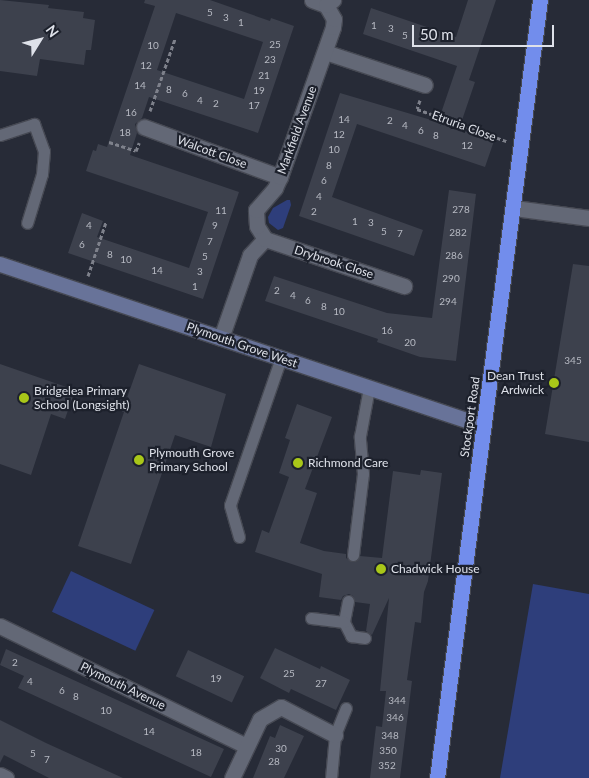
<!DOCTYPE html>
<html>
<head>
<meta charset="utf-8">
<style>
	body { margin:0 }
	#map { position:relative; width:589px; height:778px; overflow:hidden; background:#272b37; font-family:Lato,sans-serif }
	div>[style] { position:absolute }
	.green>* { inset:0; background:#2e3e7b; transform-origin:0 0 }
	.building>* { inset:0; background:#3d414d; transform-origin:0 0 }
	.path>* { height:3px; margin-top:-1.5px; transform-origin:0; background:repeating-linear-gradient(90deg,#7e818b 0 4px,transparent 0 6.5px) }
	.roads { filter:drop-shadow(1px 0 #464953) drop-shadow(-1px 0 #464953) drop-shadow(0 1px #464953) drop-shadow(0 -1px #464953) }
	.lane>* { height:11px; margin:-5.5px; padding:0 5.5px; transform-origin:5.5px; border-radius:5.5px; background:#636876 }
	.street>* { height:15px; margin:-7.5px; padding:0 7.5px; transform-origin:7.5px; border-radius:7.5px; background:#636876 }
	.secondary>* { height:15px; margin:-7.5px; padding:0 7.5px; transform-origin:7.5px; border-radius:7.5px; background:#687399 }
	.highway>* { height:15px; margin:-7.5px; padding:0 7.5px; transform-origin:7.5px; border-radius:7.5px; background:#728dec }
	.dots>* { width:14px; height:14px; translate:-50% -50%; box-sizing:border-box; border:2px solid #1d212c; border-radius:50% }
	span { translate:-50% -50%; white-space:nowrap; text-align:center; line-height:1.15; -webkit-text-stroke:4.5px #1d212c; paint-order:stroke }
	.number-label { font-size:10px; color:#b6b9c2 }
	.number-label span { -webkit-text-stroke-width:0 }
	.street-label { font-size:12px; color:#dee1e9 }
	.poi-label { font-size:12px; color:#dee1e9 }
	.right { translate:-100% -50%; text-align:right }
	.left { translate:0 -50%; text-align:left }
	.north { position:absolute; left:15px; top:15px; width:50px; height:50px; -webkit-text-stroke:4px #1d212c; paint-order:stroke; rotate:54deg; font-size:14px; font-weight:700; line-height:20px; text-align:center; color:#dee1e9 }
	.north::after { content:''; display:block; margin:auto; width:18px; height:22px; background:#dee1e9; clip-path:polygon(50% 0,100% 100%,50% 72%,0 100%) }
	.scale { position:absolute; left:412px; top:25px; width:142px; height:22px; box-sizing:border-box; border:2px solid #dee1e9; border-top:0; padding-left:6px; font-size:15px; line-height:18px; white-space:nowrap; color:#dee1e9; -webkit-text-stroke:4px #1d212c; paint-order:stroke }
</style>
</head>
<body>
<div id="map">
	<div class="green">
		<i style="clip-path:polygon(287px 200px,290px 200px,291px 205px,283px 228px,278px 230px,269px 223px,268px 217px,273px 208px)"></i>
		<i style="left:71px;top:571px;width:92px;height:45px;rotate:25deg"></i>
		<i style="clip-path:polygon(533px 584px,589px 594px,589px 778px,500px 778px)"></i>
	</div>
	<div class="building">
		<i style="clip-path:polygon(0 0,49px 5px,48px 8px,84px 12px,83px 18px,95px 20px,91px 50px,86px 50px,84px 65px,40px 59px,37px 76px,0 71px)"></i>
		<i style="clip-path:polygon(evenodd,145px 0,210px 0,270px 21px,271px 18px,294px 26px,258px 133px,149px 97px,142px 118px,135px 124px,137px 133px,130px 155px,239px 192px,203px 299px,68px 253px,82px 213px,103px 221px,97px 237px,189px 268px,208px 212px,86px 171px,93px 150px,96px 151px,98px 144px,107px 147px,155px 6px,144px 3px,145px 0,176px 13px,263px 42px,244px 99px,157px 70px,176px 13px)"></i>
		<i style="clip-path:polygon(468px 0,496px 0,469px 80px,475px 82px,459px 129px,494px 141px,485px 167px,357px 124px,332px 197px,423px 230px,414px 256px,299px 216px,340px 93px,438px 122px,457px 66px,363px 34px,371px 8px,456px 37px)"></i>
		<i style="clip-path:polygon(449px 190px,476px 194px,456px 361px,420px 357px,377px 342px,378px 339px,265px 301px,274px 276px,387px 313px,432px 318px)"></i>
		<i style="clip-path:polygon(573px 264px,589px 266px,589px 442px,545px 434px)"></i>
		<i style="clip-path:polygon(0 364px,75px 390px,65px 419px,51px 414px,31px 475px,0 464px)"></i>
		<i style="clip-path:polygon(139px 364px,226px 394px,211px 447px,175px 435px,131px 564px,78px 546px,124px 412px,122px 412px)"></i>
		<i style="clip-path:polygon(297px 404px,332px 417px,305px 489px,317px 493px,300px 543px,324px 551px,346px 554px,346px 558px,352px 562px,356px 562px,360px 556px,382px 558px,393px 471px,420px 475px,421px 470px,442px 473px,428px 581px,424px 592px,421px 623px,415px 622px,407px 680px,412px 681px,400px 778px,370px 778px,376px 726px,382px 727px,386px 691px,380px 691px,389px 598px,372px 635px,366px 631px,370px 604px,355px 602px,353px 596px,349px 594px,343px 596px,341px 600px,319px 597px,322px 574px,255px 552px,262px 530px,269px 533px,289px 477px,279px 473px,290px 440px,285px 438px)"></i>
		<i style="clip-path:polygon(275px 648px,320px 669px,321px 666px,350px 680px,336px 710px,291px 689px,289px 693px,260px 678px)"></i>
		<i style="clip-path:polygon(6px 649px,224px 749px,211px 777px,18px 688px,24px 676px,0 665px)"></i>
		<i style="left:188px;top:650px;width:62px;height:29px;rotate:25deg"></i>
		<i style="clip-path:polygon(0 720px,46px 743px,123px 778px,49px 778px,4px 755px,0 763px)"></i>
		<i style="clip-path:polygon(280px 725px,304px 736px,284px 778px,253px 778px,270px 736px,275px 738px)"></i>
	</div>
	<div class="path">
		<i style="left:420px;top:100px;width:9px;rotate:108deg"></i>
		<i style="left:417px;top:109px;width:95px;rotate:19.8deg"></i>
		<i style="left:150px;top:111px;width:76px;rotate:-70.9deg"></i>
		<i style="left:109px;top:142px;width:28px;rotate:18deg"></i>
		<i style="left:136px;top:151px;width:9px;rotate:-69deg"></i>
		<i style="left:88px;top:276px;width:57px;rotate:-71.6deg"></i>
	</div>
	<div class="roads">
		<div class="lane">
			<i style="left:0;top:135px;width:36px;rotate:-18deg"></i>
			<i style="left:34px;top:124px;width:29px;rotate:70deg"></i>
			<i style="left:44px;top:151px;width:23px;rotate:95deg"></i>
			<i style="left:42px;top:174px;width:51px;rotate:107deg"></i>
			<i style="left:239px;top:537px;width:33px;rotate:-106deg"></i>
			<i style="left:230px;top:505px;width:156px;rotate:-70.9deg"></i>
			<i style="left:353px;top:555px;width:82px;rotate:-83deg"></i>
			<i style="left:363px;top:474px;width:38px;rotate:-95deg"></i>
			<i style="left:360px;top:436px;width:49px;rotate:-79.4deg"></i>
			<i style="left:348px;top:601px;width:21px;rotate:101deg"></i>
			<i style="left:344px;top:622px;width:16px;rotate:63deg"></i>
			<i style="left:351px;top:636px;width:14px;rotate:8deg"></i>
			<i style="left:311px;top:618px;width:33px;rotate:7deg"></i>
			<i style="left:331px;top:778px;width:43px;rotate:-84.7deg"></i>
			<i style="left:335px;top:735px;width:29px;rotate:-68deg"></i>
		</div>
		<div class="street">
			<i style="left:312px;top:0;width:15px;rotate:20deg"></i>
			<i style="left:325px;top:52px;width:105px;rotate:18.3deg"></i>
			<i style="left:144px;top:127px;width:145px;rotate:20.2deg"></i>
			<i style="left:514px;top:208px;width:76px;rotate:7.6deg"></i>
			<i style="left:265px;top:239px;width:147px;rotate:18.7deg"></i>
			<i style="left:221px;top:338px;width:88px;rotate:-70.7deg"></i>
			<i style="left:250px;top:255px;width:22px;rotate:-47deg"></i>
			<i style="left:265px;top:239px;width:15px;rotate:-122deg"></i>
			<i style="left:257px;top:226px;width:16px;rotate:-94deg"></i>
			<i style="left:256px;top:210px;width:29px;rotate:-49deg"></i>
			<i style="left:275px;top:188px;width:12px;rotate:-66deg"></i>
			<i style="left:280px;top:177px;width:159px;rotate:-70.5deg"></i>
			<i style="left:333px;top:27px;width:8px;rotate:-83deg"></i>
			<i style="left:334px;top:19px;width:16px;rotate:-120deg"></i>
			<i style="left:326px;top:5px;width:9px;rotate:-36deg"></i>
			<i style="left:0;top:626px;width:274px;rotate:26deg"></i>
			<i style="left:0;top:775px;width:7px;rotate:27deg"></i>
			<i style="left:232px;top:778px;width:65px;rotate:-64.6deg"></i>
			<i style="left:260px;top:719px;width:24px;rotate:-30deg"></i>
			<i style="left:281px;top:707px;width:61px;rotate:27.4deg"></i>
		</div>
		<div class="secondary">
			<i style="left:0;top:264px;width:510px;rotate:18.51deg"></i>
		</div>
		<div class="highway">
			<i style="left:437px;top:778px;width:785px;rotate:-82.46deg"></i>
		</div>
	</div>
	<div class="dots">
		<i style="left:554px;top:383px;background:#a9c719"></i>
		<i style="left:24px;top:398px;background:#a9c719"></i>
		<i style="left:139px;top:460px;background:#a9c719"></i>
		<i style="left:298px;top:463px;background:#a9c719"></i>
		<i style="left:381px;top:569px;background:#a9c719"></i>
	</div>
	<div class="number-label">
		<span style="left:210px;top:13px">5</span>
		<span style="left:226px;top:18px">3</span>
		<span style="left:241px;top:23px">1</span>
		<span style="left:374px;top:26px">1</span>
		<span style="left:391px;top:29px">3</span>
		<span style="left:405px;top:36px">5</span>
		<span style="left:275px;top:45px">25</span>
		<span style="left:153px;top:46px">10</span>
		<span style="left:270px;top:60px">23</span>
		<span style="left:146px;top:66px">12</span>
		<span style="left:264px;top:76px">21</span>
		<span style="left:140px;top:86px">14</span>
		<span style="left:169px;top:90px">8</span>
		<span style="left:259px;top:91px">19</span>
		<span style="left:185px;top:94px">6</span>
		<span style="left:200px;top:101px">4</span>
		<span style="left:216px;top:104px">2</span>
		<span style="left:254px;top:106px">17</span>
		<span style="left:131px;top:113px">16</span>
		<span style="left:344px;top:120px">14</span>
		<span style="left:390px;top:121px">2</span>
		<span style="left:405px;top:126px">4</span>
		<span style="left:421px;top:131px">6</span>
		<span style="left:125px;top:133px">18</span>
		<span style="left:339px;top:135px">12</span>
		<span style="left:436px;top:136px">8</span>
		<span style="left:467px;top:146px">12</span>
		<span style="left:334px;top:150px">10</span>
		<span style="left:329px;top:166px">8</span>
		<span style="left:324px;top:181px">6</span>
		<span style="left:319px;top:197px">4</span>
		<span style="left:461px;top:210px">278</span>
		<span style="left:221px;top:211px">11</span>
		<span style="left:314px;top:212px">2</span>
		<span style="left:355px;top:222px">1</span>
		<span style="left:371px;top:223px">3</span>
		<span style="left:89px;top:226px">4</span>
		<span style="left:215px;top:226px">9</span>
		<span style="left:384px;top:232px">5</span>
		<span style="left:458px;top:233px">282</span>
		<span style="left:400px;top:234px">7</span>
		<span style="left:210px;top:242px">7</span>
		<span style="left:82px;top:245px">6</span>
		<span style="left:110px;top:255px">8</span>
		<span style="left:454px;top:256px">286</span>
		<span style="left:205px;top:257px">5</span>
		<span style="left:126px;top:260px">10</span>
		<span style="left:157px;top:271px">14</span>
		<span style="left:200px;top:272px">3</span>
		<span style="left:451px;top:279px">290</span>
		<span style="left:195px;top:287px">1</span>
		<span style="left:277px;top:291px">2</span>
		<span style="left:293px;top:296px">4</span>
		<span style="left:308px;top:301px">6</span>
		<span style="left:448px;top:302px">294</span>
		<span style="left:324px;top:307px">8</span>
		<span style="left:339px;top:312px">10</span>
		<span style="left:387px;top:331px">16</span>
		<span style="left:410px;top:343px">20</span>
		<span style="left:573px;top:361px">345</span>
		<span style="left:15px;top:663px">2</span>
		<span style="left:289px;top:674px">25</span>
		<span style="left:216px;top:679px">19</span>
		<span style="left:30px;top:682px">4</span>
		<span style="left:321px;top:684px">27</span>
		<span style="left:62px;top:691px">6</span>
		<span style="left:76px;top:697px">8</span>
		<span style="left:397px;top:701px">344</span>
		<span style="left:106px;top:711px">10</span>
		<span style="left:395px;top:718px">346</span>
		<span style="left:149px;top:732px">14</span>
		<span style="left:390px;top:736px">348</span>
		<span style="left:281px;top:749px">30</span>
		<span style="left:388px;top:751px">350</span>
		<span style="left:196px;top:753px">18</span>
		<span style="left:33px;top:754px">5</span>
		<span style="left:47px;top:760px">7</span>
		<span style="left:274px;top:762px">28</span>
		<span style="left:387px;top:766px">352</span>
	</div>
	<div class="street-label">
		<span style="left:464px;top:126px;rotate:20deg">Etruria Close</span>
		<span style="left:297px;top:130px;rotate:-70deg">Markfield Avenue</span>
		<span style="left:212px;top:152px;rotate:20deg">Walcott Close</span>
		<span style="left:334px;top:262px;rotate:18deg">Drybrook Close</span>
		<span style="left:242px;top:345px;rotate:19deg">Plymouth Grove West</span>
		<span style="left:470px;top:417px;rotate:-82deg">Stockport Road</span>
		<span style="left:123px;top:686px;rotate:26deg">Plymouth Avenue</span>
	</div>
	<div class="poi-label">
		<span class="right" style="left:544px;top:383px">Dean Trust<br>Ardwick</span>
		<span class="left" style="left:34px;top:398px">Bridgelea Primary<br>School (Longsight)</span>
		<span class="left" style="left:149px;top:460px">Plymouth Grove<br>Primary School</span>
		<span class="left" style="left:308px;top:463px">Richmond Care</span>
		<span class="left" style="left:391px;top:569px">Chadwick House</span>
	</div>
	<div class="north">N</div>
	<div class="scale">50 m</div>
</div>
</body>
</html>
